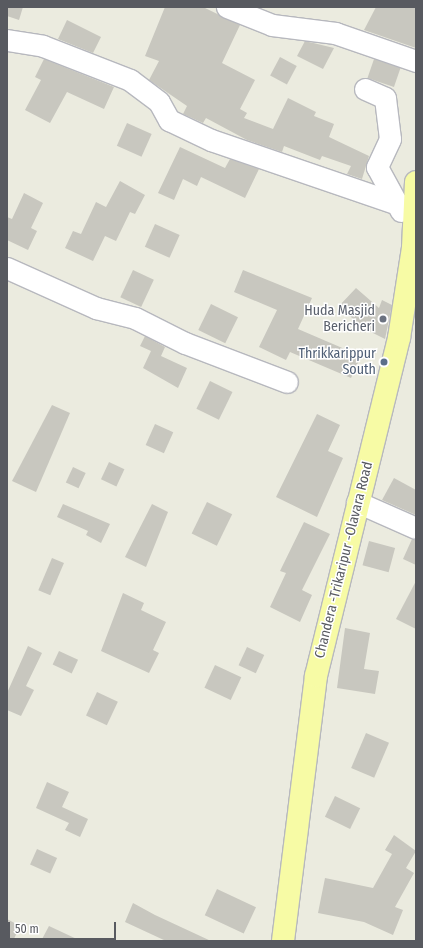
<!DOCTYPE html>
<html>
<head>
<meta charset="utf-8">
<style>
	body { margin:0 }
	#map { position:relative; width:423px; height:948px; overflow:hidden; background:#ebebdf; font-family:"Fira Sans Condensed",sans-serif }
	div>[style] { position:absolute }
	.building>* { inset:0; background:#c8c7bf; transform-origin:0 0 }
	.roads { filter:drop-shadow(1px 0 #b7b8be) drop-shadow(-1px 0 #b7b8be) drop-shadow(0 1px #b7b8be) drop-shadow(0 -1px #b7b8be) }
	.minor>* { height:21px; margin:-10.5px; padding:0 10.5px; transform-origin:10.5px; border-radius:10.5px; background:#fff }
	.major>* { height:22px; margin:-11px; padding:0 11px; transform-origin:11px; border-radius:11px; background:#f7fba5 }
	.dots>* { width:11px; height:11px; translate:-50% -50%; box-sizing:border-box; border:2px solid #fff; border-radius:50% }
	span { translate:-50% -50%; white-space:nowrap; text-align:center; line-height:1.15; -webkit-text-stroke:3px #fff; paint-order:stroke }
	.worship-label { font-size:14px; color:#5b616d }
	.right { translate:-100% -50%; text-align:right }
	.service-label { font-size:14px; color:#4e5e75 }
	.street-label { font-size:14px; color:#585a60 }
	.frame { position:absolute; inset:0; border:8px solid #585a60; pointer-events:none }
	.scale { position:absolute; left:8px; top:922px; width:108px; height:18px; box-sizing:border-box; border:2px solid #585a60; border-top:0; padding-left:5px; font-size:12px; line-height:14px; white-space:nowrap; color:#585a60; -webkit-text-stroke:3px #fff; paint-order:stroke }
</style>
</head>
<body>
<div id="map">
	<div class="building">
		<i style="clip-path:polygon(7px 7px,23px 7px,19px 20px,7px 16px)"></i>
		<i style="clip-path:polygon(165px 7px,203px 7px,240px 25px,222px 63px,255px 80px,240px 109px,247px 113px,244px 118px,273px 129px,288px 98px,316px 112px,314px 116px,334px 124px,329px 137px,369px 156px,362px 179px,347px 174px,351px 166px,322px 156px,320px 160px,284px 146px,282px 152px,247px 140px,206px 118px,203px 123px,183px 114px,187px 106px,149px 80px,159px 61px,145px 56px)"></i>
		<i style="clip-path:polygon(376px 7px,416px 7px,416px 48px,364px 30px)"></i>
		<i style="clip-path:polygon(67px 20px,101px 37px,93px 53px,58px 39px)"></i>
		<i style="clip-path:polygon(305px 41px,334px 48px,323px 69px,297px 56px)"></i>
		<i style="left:280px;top:57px;width:19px;height:21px;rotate:28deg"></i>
		<i style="clip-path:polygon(44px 59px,114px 87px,104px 109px,67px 92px,50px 123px,25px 110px,41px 80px,35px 77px)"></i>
		<i style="left:374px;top:59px;width:28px;height:20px;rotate:19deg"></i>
		<i style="left:127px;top:123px;width:27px;height:25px;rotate:24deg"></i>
		<i style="clip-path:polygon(180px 147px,225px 168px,230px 159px,259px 169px,245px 198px,201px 177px,197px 186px,183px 179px,174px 200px,158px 193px)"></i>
		<i style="clip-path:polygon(120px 181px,145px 195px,135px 214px,130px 212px,116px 241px,105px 236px,93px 261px,65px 248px,73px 231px,81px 234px,96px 202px,106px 207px)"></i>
		<i style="clip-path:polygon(24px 193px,43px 203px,31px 228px,37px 231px,28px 250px,7px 240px,7px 217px,12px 219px)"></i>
		<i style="left:155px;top:224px;width:27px;height:25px;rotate:24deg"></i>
		<i style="left:133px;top:270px;width:23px;height:30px;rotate:25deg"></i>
		<i style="clip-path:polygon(243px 270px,312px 298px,298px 329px,361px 356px,351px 378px,290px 352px,286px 360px,259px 347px,277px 310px,234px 292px)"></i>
		<i style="clip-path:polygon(356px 288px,379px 308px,382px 300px,392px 305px,385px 339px,363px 328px,339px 306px)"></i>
		<i style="left:211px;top:304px;width:30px;height:29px;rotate:26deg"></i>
		<i style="clip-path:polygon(145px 336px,165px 347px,161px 356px,187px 368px,178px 388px,143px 368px,151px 351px,140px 346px)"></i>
		<i style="left:210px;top:381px;width:25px;height:31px;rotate:26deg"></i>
		<i style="clip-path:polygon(52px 405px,70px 413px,36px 492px,12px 481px)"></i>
		<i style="clip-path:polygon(317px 414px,340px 425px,328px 451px,343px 458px,317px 517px,276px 497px)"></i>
		<i style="left:155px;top:424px;width:20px;height:23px;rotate:24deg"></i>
		<i style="left:109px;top:462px;width:17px;height:19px;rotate:25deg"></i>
		<i style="left:73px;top:467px;width:14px;height:17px;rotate:25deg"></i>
		<i style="clip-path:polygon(394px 478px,416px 490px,416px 515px,382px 500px)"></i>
		<i style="left:207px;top:502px;width:28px;height:35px;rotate:26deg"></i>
		<i style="clip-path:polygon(63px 504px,110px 524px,101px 543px,86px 535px,88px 531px,57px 517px)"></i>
		<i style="clip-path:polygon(152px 504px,168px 512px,146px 567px,125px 557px)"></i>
		<i style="clip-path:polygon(304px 522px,330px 534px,302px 590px,312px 595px,300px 622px,270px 607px,286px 573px,280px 571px)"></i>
		<i style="clip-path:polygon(412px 539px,416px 540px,416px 565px,403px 559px)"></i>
		<i style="left:369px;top:541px;width:27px;height:25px;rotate:15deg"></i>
		<i style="left:52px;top:558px;width:13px;height:35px;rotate:23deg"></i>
		<i style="clip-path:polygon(416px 581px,416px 629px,396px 619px)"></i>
		<i style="clip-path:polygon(123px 593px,144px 603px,141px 610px,166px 622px,153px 650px,159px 653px,149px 673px,101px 651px)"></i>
		<i style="clip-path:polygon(345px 628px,370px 633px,364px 669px,379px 671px,375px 694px,337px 688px)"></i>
		<i style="clip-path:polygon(28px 646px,42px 653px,26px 686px,34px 690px,21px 716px,7px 710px,7px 693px)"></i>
		<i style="left:247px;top:647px;width:19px;height:20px;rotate:25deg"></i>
		<i style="left:59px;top:651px;width:21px;height:15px;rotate:25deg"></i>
		<i style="left:215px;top:665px;width:29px;height:25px;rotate:25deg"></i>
		<i style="left:97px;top:692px;width:23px;height:26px;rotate:25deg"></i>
		<i style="left:366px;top:733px;width:25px;height:38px;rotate:23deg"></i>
		<i style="clip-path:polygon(47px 782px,69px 792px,62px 807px,88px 819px,80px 837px,65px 830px,69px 823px,36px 808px)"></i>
		<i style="left:335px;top:796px;width:28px;height:23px;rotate:26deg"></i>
		<i style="clip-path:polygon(394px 835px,416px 851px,406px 868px,414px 873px,395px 907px,403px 910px,393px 935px,364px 922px,318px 913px,325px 878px,373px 888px,392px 854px,385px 850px)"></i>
		<i style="left:37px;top:849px;width:22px;height:17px;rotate:24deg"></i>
		<i style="left:217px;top:889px;width:43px;height:29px;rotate:25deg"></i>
		<i style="clip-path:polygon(133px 903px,155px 915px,211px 941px,166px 941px,125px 922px)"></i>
		<i style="clip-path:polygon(7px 919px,20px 926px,13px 941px,7px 941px)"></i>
		<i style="clip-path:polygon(49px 926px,81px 941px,41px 941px)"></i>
	</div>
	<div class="roads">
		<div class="minor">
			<i style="left:227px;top:7px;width:48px;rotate:21.8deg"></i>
			<i style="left:272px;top:25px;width:64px;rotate:7.2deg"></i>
			<i style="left:335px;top:33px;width:86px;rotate:19.1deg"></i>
			<i style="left:7px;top:40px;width:36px;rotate:9deg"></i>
			<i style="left:43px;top:46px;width:93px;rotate:21.3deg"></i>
			<i style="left:130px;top:80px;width:36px;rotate:37deg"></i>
			<i style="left:159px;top:102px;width:21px;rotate:61deg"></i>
			<i style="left:169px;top:120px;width:47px;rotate:25.5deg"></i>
			<i style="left:211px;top:140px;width:216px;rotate:18.9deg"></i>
			<i style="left:365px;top:89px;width:22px;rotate:24deg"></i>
			<i style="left:385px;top:98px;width:41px;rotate:83deg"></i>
			<i style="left:390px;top:139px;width:31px;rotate:115deg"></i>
			<i style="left:377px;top:167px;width:50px;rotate:61.4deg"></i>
			<i style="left:7px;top:268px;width:98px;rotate:24.2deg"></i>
			<i style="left:96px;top:308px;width:40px;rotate:14.4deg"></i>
			<i style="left:135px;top:318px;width:56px;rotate:26.6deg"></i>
			<i style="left:185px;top:343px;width:109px;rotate:20.9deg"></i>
			<i style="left:357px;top:502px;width:64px;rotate:23.8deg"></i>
		</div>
		<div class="major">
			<i style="left:283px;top:941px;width:267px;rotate:-82.9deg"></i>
			<i style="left:316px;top:676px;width:348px;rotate:-76.2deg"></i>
			<i style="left:399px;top:338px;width:91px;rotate:-81.2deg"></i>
			<i style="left:413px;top:248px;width:66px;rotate:-87.4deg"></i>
		</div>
	</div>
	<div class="dots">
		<i style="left:383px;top:319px;background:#6b7280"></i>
		<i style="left:384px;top:362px;background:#5c6f8a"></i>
	</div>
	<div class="worship-label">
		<span class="right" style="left:375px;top:319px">Huda Masjid<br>Bericheri</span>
	</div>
	<div class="service-label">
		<span class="right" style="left:376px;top:362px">Thrikkarippur<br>South</span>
	</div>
	<div class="street-label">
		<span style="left:344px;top:560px;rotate:-76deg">Chandera -Trikaripur -Olavara Road</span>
	</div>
	<div class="frame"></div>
	<div class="scale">50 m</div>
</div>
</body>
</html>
